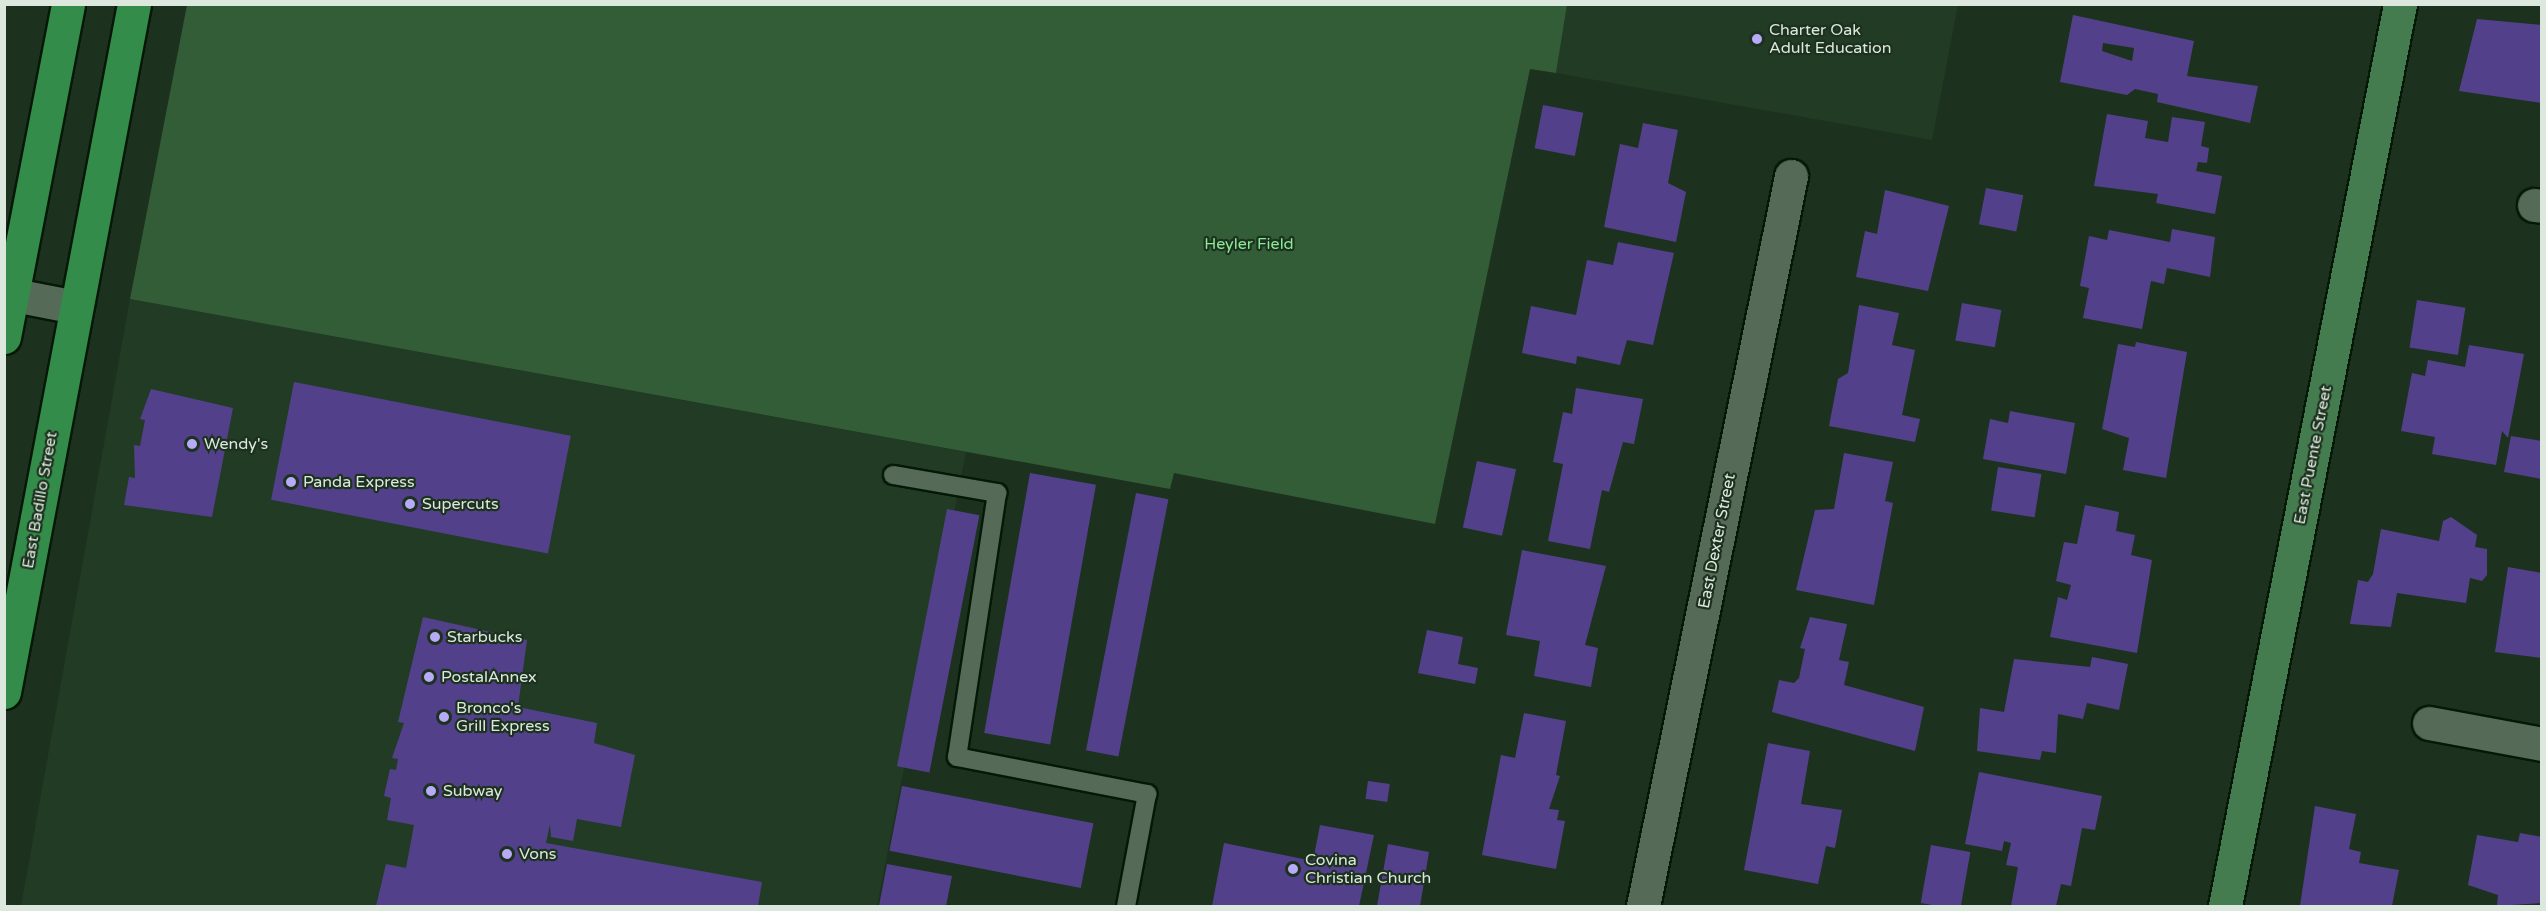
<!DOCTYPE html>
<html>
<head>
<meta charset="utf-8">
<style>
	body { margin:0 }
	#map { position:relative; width:2546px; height:911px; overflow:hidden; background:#1d311f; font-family:"Varela Round",sans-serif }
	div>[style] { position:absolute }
	.built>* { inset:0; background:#223b25 }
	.green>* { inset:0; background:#325d37 }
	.building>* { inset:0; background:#52418a; transform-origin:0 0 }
	.roads { filter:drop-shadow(2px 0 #061808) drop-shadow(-2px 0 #061808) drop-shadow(0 2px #061808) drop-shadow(0 -2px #061808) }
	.lane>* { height:18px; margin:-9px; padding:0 9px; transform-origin:9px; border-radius:9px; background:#556b57 }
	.street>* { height:33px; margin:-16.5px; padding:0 16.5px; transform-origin:16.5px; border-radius:16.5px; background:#556b57 }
	.secondary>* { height:33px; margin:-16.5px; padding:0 16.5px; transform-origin:16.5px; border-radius:16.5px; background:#447c50 }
	.primary>* { height:33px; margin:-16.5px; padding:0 16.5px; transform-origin:16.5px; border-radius:16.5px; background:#338c49 }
	.dots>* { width:16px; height:16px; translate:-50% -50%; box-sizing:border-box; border:3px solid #1d311f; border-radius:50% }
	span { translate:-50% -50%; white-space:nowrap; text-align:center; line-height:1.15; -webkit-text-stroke:4.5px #1d311f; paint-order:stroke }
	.poi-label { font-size:16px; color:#dce8dd }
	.left { translate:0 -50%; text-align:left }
	.park-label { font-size:16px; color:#8be996 }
	.street-label { font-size:16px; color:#dce8dd }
	.frame { position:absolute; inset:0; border:6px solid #dce8dd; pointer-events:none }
</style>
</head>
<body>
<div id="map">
	<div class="built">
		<i style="clip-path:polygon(1567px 5px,1567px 4px,1958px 5px,1932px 140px,1556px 73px)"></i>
		<i style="clip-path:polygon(130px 299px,966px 452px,877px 906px,21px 906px)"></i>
	</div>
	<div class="green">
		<i style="clip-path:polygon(187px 5px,187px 4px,1567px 5px,1556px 73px,1530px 69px,1435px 524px,1174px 473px,1170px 489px,130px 299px)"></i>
	</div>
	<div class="building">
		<i style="clip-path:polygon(evenodd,2073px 15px,2194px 41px,2187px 76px,2258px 86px,2250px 123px,2157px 102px,2158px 94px,2135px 89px,2127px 95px,2060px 82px,2073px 15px,2103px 43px,2134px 48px,2132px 61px,2102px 51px,2103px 43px)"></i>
		<i style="clip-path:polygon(2477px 19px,2542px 25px,2542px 103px,2459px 91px)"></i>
		<i style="left:1543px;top:105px;width:41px;height:44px;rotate:11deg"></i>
		<i style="clip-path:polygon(2107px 114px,2148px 121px,2145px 138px,2168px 142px,2172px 117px,2205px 122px,2201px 146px,2209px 148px,2207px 163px,2198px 162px,2196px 171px,2222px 176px,2215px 214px,2156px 203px,2158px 194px,2094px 186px)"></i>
		<i style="clip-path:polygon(1643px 123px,1678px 130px,1668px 183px,1686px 192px,1676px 242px,1604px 227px,1620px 144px,1638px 148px)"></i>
		<i style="left:1986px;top:188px;width:38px;height:37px;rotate:11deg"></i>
		<i style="clip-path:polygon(1885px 190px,1949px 206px,1928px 291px,1856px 277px,1865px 231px,1877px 234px)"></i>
		<i style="clip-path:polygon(2172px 229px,2215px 237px,2210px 277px,2167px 268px,2164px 284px,2151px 281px,2142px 329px,2083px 318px,2089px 288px,2080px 286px,2089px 236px,2107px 240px,2109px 230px,2170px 242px)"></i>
		<i style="clip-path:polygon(1618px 242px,1674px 253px,1653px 345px,1627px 340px,1620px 365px,1577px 356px,1576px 364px,1522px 353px,1531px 306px,1576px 315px,1587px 260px,1613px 265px)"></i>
		<i style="left:2417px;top:300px;width:49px;height:48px;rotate:9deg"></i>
		<i style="left:1962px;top:303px;width:40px;height:38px;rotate:10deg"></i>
		<i style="clip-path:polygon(1859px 305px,1899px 313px,1892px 345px,1915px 350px,1902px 415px,1920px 419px,1915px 442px,1829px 426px,1838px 379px,1848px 373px)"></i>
		<i style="clip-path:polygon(2136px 342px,2187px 352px,2166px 478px,2123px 470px,2129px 438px,2102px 429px,2118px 344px,2135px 347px)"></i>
		<i style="clip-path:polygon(2469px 345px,2524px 354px,2508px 438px,2502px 431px,2496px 465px,2432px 454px,2435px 437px,2401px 431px,2412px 373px,2425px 376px,2428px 360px,2465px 367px)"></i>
		<i style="left:294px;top:382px;width:282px;height:120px;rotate:11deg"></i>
		<i style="clip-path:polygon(1576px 388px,1643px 399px,1634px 444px,1623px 442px,1609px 492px,1602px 490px,1590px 549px,1548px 541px,1563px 464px,1553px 462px,1563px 412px,1572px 414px)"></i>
		<i style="clip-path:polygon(151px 389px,233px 408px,212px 517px,124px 505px,129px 477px,135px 478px,134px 445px,140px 446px,145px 420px,140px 419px)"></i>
		<i style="clip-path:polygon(2010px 411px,2075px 423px,2066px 474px,1983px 459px,1990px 419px,2008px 423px)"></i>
		<i style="clip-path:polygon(2511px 436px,2542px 441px,2542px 479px,2504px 472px)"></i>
		<i style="clip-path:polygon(1844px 453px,1893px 462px,1885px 501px,1893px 503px,1874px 605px,1796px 590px,1815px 510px,1834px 509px)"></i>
		<i style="left:1477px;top:461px;width:40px;height:68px;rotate:12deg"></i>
		<i style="left:1998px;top:467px;width:44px;height:44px;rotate:9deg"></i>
		<i style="left:1030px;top:473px;width:67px;height:264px;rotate:10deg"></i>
		<i style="left:1136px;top:493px;width:33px;height:262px;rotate:11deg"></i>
		<i style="clip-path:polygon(2085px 505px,2119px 512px,2116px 531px,2135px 535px,2131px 555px,2152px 560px,2137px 653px,2050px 637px,2058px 597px,2067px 600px,2071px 585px,2056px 581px,2064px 542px,2077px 544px)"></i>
		<i style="left:947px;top:509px;width:33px;height:262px;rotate:11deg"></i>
		<i style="clip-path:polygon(2451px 517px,2477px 535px,2475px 547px,2487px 549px,2487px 575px,2482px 581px,2470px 578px,2466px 603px,2397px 593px,2391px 627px,2350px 624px,2358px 580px,2368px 582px,2373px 574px,2381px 529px,2439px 541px,2443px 521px)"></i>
		<i style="clip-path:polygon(1522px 550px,1606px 566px,1585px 645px,1598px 648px,1591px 687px,1534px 676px,1540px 641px,1506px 635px)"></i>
		<i style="clip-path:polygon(2508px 567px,2542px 573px,2542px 658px,2495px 652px)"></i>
		<i style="clip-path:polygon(423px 617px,527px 640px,518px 707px,597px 723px,594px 743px,635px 755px,621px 827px,577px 819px,573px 841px,551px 837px,550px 824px,546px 843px,762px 882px,758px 906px,376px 906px,386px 864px,406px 868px,414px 825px,387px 820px,391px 798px,384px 796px,390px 769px,396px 770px,398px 759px,392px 758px,404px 723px,398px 722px)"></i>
		<i style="clip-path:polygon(1810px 617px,1847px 624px,1839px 660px,1849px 662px,1844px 685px,1924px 707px,1915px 751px,1772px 712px,1779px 680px,1794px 683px,1799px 678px,1805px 649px,1800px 648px)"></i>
		<i style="clip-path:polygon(1427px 630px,1463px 637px,1458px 664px,1478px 668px,1475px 684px,1418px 673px)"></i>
		<i style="clip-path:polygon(2092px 657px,2128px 664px,2119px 710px,2087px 703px,2083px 719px,2058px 714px,2056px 753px,2042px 751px,2040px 760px,1977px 751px,1980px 708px,2004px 712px,2014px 659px,2090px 667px)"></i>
		<i style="clip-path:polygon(1524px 713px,1566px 721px,1556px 775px,1560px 776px,1549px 809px,1559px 810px,1557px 820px,1565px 821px,1556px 869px,1482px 855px,1501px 755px,1515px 758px)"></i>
		<i style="clip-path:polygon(1768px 743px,1810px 751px,1801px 804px,1842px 810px,1835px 848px,1826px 846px,1818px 884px,1744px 870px)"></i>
		<i style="clip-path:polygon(1979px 772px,2102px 796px,2095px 830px,2082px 828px,2071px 886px,2061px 884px,2056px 906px,2011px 906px,2018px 867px,2006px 865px,2011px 843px,2004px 841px,2002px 851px,1965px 844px)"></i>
		<i style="left:1368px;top:781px;width:22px;height:18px;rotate:8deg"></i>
		<i style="left:902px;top:786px;width:195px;height:66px;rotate:11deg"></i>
		<i style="clip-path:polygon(2315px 806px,2356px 814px,2349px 849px,2361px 852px,2359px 863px,2399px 870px,2392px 906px,2300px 906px)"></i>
		<i style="clip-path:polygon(1320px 825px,1374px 835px,1359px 906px,1212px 906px,1224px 843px,1313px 861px)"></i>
		<i style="clip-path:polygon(2520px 833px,2542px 837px,2542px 903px,2497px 906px,2498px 895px,2468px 885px,2477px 835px,2518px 842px)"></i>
		<i style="clip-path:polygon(1388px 844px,1429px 852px,1420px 906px,1377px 906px)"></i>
		<i style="left:1931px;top:845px;width:40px;height:59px;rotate:10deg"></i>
		<i style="clip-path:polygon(887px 864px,952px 876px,946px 906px,879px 906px)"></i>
	</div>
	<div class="roads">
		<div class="lane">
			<i style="left:893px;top:475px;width:106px;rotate:9.8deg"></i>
			<i style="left:997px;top:493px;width:267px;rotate:98.6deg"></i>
			<i style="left:957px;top:757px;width:194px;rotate:11deg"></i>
			<i style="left:1147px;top:794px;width:114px;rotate:100.6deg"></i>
		</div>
		<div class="street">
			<i style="left:2534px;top:205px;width:8px;rotate:7deg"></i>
			<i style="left:4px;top:293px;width:73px;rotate:11deg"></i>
			<i style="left:2429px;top:723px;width:115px;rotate:10.5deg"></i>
			<i style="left:1643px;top:906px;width:745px;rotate:-78.54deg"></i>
		</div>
		<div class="secondary">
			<i style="left:2225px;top:906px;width:919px;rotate:-79.02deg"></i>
		</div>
		<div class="primary">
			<i style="left:4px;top:337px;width:339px;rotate:-79.1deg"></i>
			<i style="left:4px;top:692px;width:700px;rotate:-79.3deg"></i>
		</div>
	</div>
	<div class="dots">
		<i style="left:1757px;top:39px;background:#b7abf7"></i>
		<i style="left:192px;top:444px;background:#b7abf7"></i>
		<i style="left:291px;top:482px;background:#b7abf7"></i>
		<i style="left:410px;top:504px;background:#b7abf7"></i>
		<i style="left:435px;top:637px;background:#b7abf7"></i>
		<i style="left:429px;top:677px;background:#b7abf7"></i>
		<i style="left:444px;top:717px;background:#b7abf7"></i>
		<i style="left:431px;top:791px;background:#b7abf7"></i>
		<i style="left:507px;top:854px;background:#b7abf7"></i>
		<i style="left:1293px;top:869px;background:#b7abf7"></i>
	</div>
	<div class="poi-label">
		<span class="left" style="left:1769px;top:39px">Charter Oak<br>Adult Education</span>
		<span class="left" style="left:204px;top:444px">Wendy's</span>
		<span class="left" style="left:303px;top:482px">Panda Express</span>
		<span class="left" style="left:422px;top:504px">Supercuts</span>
		<span class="left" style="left:447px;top:637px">Starbucks</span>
		<span class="left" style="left:441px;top:677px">PostalAnnex</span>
		<span class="left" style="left:456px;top:717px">Bronco's<br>Grill Express</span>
		<span class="left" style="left:443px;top:791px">Subway</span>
		<span class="left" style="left:519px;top:854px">Vons</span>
		<span class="left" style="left:1305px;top:869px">Covina<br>Christian Church</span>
	</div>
	<div class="park-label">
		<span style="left:1249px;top:244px">Heyler Field</span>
	</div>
	<div class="street-label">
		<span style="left:2313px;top:455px;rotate:-79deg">East Puente Street</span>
		<span style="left:40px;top:500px;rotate:-80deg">East Badillo Street</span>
		<span style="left:1717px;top:541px;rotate:-79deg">East Dexter Street</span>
	</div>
	<div class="frame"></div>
</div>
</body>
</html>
